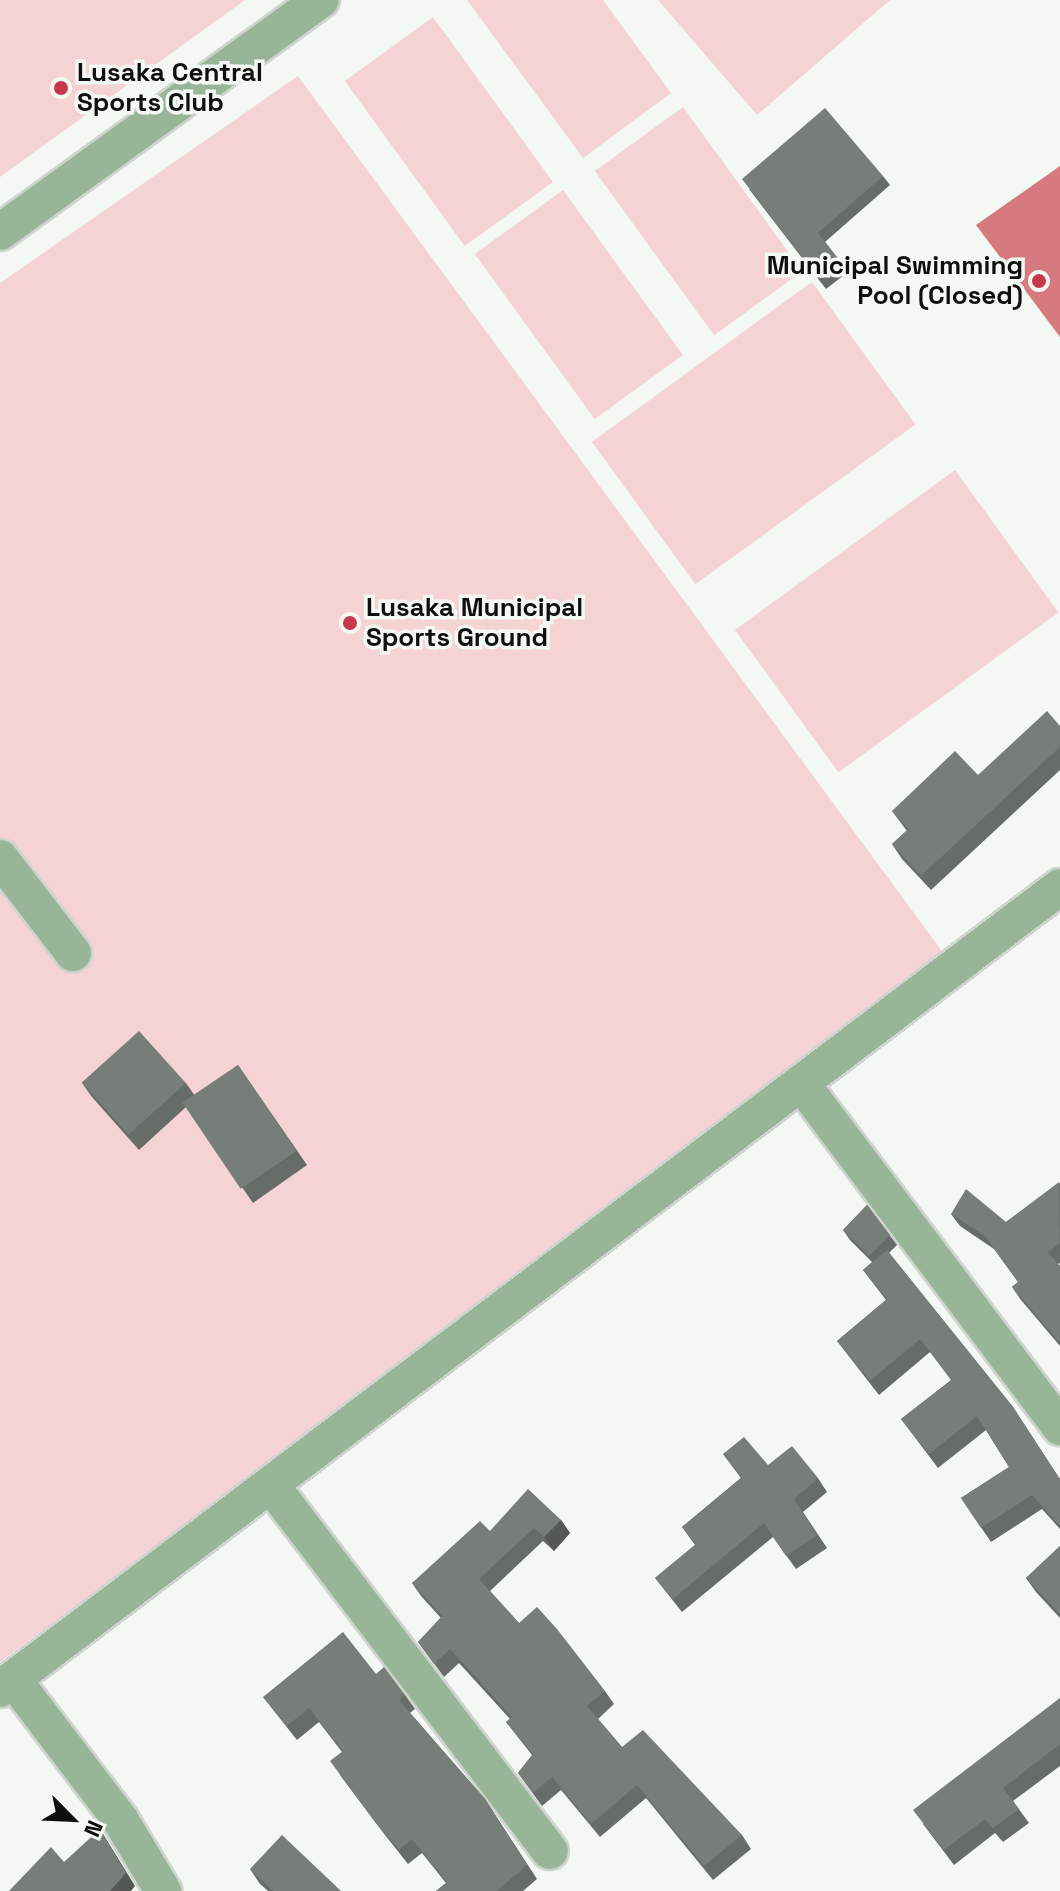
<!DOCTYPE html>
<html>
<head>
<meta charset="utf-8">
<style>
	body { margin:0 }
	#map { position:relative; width:1060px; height:1891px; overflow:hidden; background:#f3f9f2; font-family:"Space Grotesk",sans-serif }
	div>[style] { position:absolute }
	.green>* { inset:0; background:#f5d2d3; transform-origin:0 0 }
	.water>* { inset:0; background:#d67a80 }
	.roads { filter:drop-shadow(2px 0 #ced4ce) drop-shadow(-2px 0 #ced4ce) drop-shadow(0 2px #ced4ce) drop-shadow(0 -2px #ced4ce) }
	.minor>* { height:36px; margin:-18px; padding:0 18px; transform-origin:18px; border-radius:18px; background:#99b597 }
	.wall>* { inset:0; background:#666c66 }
	.shaded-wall>* { inset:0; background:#535853 }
	.building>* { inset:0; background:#777d77; transform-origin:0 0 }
	.dots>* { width:22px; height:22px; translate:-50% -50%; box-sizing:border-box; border:4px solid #f3f9f2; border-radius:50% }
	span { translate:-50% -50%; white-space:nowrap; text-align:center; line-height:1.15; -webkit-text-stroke:7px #f3f9f2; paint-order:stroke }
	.poi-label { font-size:26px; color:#0e100e; font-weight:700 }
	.left { translate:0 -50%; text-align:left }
	.right { translate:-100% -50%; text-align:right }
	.north { position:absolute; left:32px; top:1779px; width:80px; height:80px; -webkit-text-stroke:6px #f3f9f2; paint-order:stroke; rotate:114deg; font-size:22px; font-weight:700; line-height:32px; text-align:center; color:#0e100e }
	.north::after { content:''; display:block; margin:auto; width:28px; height:36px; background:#0e100e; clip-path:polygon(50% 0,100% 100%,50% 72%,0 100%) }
</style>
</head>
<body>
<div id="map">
	<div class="green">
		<i style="clip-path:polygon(0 0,245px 0,0 177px)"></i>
		<i style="clip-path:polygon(467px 0,603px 0,671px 93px,583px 158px)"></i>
		<i style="clip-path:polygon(658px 0,890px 0,757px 115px)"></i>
		<i style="left:433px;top:17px;width:204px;height:109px;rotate:54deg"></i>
		<i style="clip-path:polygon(298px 76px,950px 962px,0 1662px,0 283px)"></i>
		<i style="left:683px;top:107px;width:203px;height:109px;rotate:54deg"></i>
		<i style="left:563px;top:190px;width:204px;height:109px;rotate:54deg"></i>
		<i style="left:812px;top:282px;width:176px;height:272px;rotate:54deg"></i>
		<i style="left:955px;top:470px;width:176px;height:272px;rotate:54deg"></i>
	</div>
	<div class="water">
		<i style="clip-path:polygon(1060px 166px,1060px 337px,976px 225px)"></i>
	</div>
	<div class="roads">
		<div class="minor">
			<i style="left:0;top:232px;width:396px;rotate:-35.9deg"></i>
			<i style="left:0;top:858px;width:120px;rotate:52.5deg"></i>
			<i style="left:801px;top:1083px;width:431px;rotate:53deg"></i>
			<i style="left:274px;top:1489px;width:455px;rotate:52.7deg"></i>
			<i style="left:13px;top:1679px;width:178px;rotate:52.7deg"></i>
			<i style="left:121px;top:1821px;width:82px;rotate:59deg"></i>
			<i style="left:0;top:1689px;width:1329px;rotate:-37.11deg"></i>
		</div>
	</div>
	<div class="wall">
		<i style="clip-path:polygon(883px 176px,890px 185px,825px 242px,848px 272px,826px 289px,749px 189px)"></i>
		<i style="clip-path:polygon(1060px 726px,1060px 770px,931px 890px,902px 859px,892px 844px,907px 831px,892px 811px,978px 775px)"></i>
		<i style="clip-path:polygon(238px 1065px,307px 1165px,253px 1203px,186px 1107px,139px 1150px,92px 1097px,82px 1083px,186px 1083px,195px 1096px)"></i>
		<i style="clip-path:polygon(1060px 1183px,1060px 1263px,1058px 1264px,1060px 1266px,1060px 1346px,1021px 1300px,1012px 1287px,1018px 1282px,994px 1249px,960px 1226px,951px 1214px,1006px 1222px)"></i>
		<i style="clip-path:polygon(867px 1205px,897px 1245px,889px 1253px,1013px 1407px,1060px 1479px,1060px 1529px,1042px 1509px,991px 1542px,961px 1498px,1009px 1467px,986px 1430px,938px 1468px,901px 1419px,951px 1380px,930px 1352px,879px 1395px,837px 1341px,886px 1300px,863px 1270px,872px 1262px,850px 1240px,843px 1230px)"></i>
		<i style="clip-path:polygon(723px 1454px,818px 1478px,827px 1492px,803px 1512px,827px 1548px,796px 1569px,773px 1537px,682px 1612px,655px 1578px,695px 1545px,682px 1527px,741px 1478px)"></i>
		<i style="clip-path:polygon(561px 1520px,570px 1533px,554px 1551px,543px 1541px,490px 1591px,519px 1623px,605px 1691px,614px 1704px,598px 1719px,622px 1747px,742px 1835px,751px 1849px,713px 1880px,646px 1798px,600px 1837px,561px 1790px,542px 1806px,518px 1773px,532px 1755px,506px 1722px,510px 1719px,459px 1663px,444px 1677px,418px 1642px,441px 1618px,421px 1596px,412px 1583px,490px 1531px)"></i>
		<i style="clip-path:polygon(1060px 1546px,1060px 1618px,1036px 1592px,1026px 1578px)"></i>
		<i style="clip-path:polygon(376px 1674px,405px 1695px,415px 1709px,410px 1713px,485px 1799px,494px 1813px,537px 1879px,523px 1891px,436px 1891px,446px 1883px,422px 1853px,408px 1864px,385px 1835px,340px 1775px,342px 1752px,319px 1722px,297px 1740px,263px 1697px)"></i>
		<i style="clip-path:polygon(1060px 1698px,1060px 1766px,1013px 1801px,1029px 1823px,1003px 1842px,995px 1833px,954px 1865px,923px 1824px)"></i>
		<i style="clip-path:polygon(250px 1869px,341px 1891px,268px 1891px,260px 1884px)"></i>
	</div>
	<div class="shaded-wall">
		<i style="clip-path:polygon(561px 1520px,570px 1533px,554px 1551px,544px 1537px)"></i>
		<i style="clip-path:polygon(100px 1829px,135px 1886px,131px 1891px,110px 1891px)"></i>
	</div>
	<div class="building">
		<i style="clip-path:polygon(825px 108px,883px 176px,818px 233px,841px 262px,819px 279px,742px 179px)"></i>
		<i style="clip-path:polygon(1047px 711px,1060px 726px,1060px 747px,921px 876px,892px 844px,908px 829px,892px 811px,955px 751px,978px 775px)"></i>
		<i style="left:139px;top:1031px;width:70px;height:77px;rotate:48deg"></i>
		<i style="left:238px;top:1065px;width:104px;height:67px;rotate:56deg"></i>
		<i style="clip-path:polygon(1059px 1182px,1060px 1243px,1048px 1252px,1060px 1266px,1060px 1343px,1012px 1287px,1018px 1282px,985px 1236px,951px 1214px,966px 1189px,1006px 1222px)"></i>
		<i style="clip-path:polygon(867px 1205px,890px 1235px,869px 1256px,843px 1230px)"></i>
		<i style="clip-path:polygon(887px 1250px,1013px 1407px,1060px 1480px,1060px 1526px,1032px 1495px,981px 1528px,961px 1498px,1009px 1467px,977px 1416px,929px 1454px,901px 1419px,952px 1380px,920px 1339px,870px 1381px,837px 1341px,887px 1299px,863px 1270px)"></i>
		<i style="clip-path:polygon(744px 1437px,768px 1465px,792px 1446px,818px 1478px,794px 1499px,817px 1535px,786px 1556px,764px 1523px,673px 1599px,655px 1578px,696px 1544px,682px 1527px,742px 1477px,723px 1454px)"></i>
		<i style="clip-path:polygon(528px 1489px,561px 1520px,544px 1537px,534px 1528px,479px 1579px,519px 1623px,537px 1607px,557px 1629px,605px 1691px,587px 1706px,622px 1747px,643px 1730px,742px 1835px,704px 1866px,637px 1785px,591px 1824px,552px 1777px,533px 1793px,518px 1773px,533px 1754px,506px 1722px,512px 1717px,450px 1649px,434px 1664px,418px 1642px,442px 1616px,412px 1583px,480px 1521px,490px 1531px)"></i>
		<i style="clip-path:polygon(1060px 1546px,1060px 1614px,1026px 1578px)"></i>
		<i style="clip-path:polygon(343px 1632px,376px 1674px,384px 1667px,405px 1695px,399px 1700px,485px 1799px,527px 1865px,497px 1891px,436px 1891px,447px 1882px,412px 1839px,399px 1850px,375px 1822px,330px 1761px,343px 1751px,309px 1708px,287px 1726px,263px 1697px)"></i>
		<i style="clip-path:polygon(1060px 1698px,1060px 1744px,1003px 1788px,1019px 1809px,993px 1828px,985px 1819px,944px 1850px,913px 1810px)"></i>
		<i style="clip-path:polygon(100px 1829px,126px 1873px,110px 1891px,9px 1891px,51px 1847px,64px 1862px)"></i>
		<i style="clip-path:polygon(282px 1835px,341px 1891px,273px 1891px,250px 1869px)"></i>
	</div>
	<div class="dots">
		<i style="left:61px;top:88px;background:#c8384f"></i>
		<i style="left:1039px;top:281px;background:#c8384f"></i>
		<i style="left:350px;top:623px;background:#c8384f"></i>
	</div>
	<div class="poi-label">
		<span class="left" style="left:77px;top:88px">Lusaka Central<br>Sports Club</span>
		<span class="right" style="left:1023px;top:281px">Municipal Swimming<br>Pool (Closed)</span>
		<span class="left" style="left:366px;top:623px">Lusaka Municipal<br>Sports Ground</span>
	</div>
	<div class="north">N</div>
</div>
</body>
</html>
